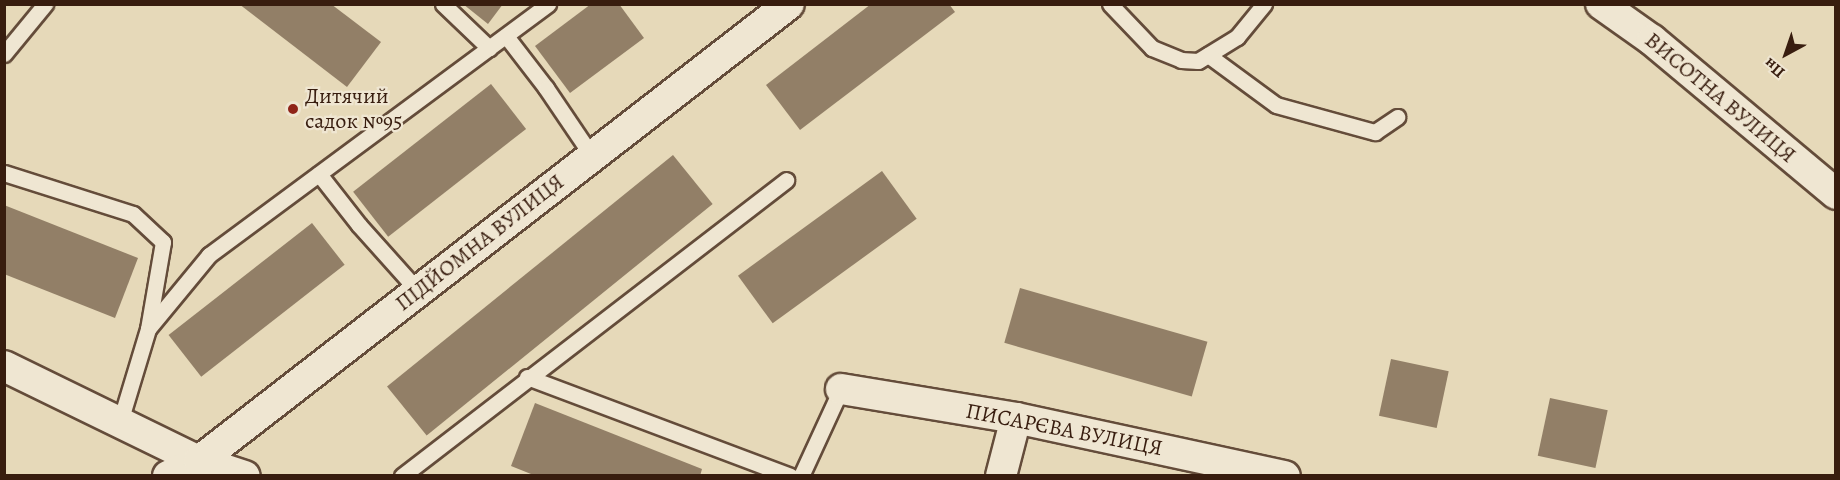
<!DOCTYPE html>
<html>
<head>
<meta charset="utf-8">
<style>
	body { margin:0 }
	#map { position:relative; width:1840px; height:480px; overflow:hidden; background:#e6d9b9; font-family:Alegreya,serif }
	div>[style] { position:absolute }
	.building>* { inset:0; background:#927f67; transform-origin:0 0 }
	.roads { filter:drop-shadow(2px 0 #644c3a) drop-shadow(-2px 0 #644c3a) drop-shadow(0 2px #644c3a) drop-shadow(0 -2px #644c3a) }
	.lane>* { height:15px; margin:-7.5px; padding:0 7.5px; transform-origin:7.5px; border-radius:7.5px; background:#efe6d2 }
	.street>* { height:30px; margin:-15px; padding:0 15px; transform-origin:15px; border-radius:15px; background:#efe6d2 }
	.dots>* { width:16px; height:16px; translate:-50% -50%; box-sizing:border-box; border:3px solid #efe6d2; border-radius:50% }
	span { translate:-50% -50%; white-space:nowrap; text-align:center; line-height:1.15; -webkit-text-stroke:4.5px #efe6d2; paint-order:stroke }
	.poi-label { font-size:22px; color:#381d0f }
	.left { translate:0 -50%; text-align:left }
	.street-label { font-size:22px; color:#381d0f }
	.frame { position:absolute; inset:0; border:6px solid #381d0f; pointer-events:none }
	.north { position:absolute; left:1756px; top:24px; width:60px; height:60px; -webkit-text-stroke:4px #efe6d2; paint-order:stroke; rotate:220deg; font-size:16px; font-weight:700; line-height:24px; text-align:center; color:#381d0f }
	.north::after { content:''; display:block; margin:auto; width:21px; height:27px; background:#381d0f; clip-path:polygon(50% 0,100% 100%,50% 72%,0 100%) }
</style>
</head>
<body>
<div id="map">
	<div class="building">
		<i style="clip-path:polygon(239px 4px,331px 4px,381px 42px,347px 87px)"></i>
		<i style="clip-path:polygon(463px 4px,503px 4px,488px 24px)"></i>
		<i style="clip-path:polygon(591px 4px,619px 4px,644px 38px,570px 93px,535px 46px)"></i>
		<i style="clip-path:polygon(871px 4px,949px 4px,955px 12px,800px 130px,766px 85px)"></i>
		<i style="left:491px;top:84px;width:57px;height:175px;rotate:52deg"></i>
		<i style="left:673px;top:155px;width:63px;height:368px;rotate:51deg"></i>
		<i style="left:882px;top:171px;width:59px;height:178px;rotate:54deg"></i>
		<i style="clip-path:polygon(4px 205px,138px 258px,115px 318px,4px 274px)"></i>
		<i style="left:312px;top:223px;width:53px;height:182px;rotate:52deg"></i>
		<i style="left:1020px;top:288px;width:195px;height:57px;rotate:16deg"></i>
		<i style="left:1391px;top:359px;width:59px;height:58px;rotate:12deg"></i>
		<i style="left:1550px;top:398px;width:59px;height:59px;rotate:12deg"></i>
		<i style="clip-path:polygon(535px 403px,702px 469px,700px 476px,536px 476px,511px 466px)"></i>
	</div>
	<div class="roads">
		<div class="lane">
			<i style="left:443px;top:4px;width:64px;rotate:43.7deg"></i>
			<i style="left:1110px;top:4px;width:61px;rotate:46.3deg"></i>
			<i style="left:1152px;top:48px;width:31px;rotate:22deg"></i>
			<i style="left:1181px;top:60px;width:17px;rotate:3deg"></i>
			<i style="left:1198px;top:61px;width:46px;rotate:-31.6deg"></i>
			<i style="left:1237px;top:37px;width:43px;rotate:-50.7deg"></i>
			<i style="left:506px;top:36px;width:66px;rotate:52.4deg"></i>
			<i style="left:546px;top:88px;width:82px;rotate:55.9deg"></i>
			<i style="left:4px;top:54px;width:65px;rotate:-50.6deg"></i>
			<i style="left:1208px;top:55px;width:84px;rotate:36.3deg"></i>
			<i style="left:1276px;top:105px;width:103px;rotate:15.3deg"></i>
			<i style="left:1375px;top:132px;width:27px;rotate:-34deg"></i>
			<i style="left:4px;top:173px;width:135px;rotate:17.6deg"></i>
			<i style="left:133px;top:214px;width:41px;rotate:43deg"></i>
			<i style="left:163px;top:242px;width:88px;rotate:99.8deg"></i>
			<i style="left:148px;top:329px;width:97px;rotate:106.8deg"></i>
			<i style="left:319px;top:174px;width:65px;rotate:51.9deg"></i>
			<i style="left:359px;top:225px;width:89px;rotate:48.2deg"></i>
			<i style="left:148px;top:329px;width:96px;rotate:-50.5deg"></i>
			<i style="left:209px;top:255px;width:422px;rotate:-36.5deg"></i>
			<i style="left:527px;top:377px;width:281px;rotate:20.6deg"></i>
			<i style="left:402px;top:476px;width:485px;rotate:-37.6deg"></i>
			<i style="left:801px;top:476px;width:96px;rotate:-65.3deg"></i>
		</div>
		<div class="street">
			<i style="left:1601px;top:4px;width:62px;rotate:35.2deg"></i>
			<i style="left:1652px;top:40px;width:240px;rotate:39.9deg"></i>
			<i style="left:4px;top:366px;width:217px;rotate:26deg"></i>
			<i style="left:199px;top:461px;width:48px;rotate:18.1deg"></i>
			<i style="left:841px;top:389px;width:177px;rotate:9.4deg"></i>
			<i style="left:1016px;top:418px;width:275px;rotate:12.2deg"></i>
			<i style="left:168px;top:476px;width:34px;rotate:-26deg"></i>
			<i style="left:199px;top:461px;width:746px;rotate:-37.76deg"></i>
			<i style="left:1001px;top:476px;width:60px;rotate:-75.5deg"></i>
		</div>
	</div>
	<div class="dots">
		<i style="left:293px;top:109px;background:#8f2418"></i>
	</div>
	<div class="poi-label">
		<span class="left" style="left:305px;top:109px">Дитячий<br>садок №95</span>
	</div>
	<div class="street-label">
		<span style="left:1720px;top:98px;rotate:40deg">ВИСОТНА ВУЛИЦЯ</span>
		<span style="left:480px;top:243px;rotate:-38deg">ПІДЙОМНА ВУЛИЦЯ</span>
		<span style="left:1064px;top:430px;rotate:11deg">ПИСАРЄВА ВУЛИЦЯ</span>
	</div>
	<div class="frame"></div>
	<div class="north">Пн</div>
</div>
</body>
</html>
